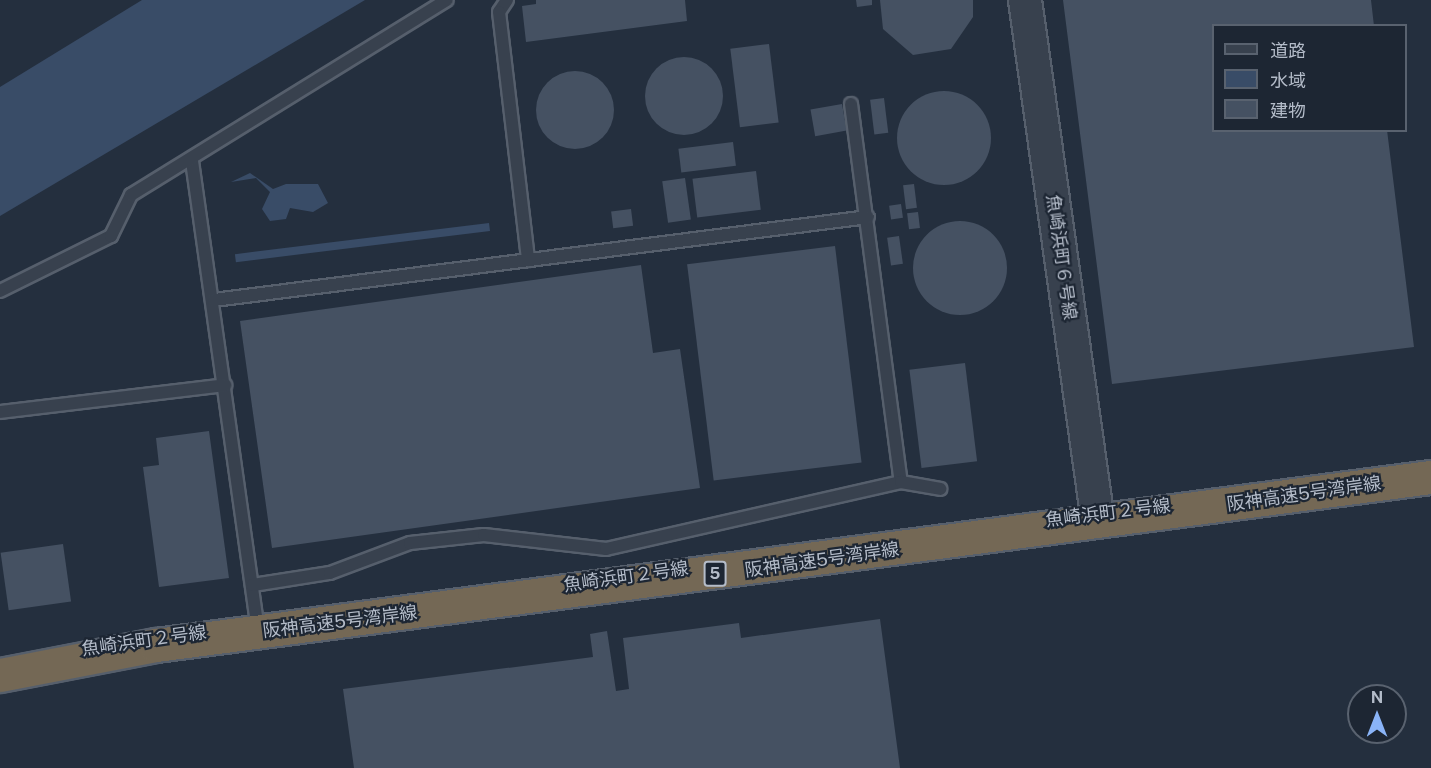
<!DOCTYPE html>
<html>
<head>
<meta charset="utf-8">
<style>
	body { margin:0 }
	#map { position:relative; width:1431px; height:768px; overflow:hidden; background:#242f3e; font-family:"Public Sans","Noto Sans JP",sans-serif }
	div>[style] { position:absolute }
	.water>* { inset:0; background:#394c67; transform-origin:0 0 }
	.building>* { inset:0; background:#455162; transform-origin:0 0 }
	.round { border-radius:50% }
	.roads { filter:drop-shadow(2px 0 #565f6c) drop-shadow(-2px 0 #565f6c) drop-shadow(0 2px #565f6c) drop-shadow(0 -2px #565f6c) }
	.service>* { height:12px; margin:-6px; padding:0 6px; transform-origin:6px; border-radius:6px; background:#38414e }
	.tertiary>* { height:32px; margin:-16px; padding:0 16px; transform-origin:16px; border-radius:16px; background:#38414e }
	.motorway>* { height:33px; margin:-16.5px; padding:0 16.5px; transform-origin:16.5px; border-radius:16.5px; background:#746855 }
	span { translate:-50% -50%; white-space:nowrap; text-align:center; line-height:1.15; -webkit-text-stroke:4.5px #1d2633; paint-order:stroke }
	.shield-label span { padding:2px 4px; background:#1d2633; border:2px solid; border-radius:4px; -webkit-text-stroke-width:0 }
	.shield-label { font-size:16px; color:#b4bcc9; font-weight:700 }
	.street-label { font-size:18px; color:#b4bcc9 }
	.legend { position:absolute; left:1212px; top:24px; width:195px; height:108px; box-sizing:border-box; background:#1d2633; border:2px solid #59626f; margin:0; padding:8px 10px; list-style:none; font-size:18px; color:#b4bcc9 }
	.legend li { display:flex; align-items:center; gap:12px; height:30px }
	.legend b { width:30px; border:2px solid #59626f }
	.north { position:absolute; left:1347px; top:684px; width:60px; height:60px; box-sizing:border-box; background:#1d2633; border:2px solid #59626f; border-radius:50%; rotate:0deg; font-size:16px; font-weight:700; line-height:24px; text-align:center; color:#b4bcc9 }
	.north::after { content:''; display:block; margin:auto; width:21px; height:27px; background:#8ab4f8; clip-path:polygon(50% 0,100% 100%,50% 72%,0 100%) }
</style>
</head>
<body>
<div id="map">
	<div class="water">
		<i style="clip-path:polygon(142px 0,365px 0,0 216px,0 87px)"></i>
		<i style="clip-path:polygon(250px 173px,273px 189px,286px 184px,318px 184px,328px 203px,313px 212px,290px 208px,286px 219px,270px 221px,262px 209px,270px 192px,256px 178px,231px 182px)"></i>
		<i style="left:489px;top:223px;width:8px;height:256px;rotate:83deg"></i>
	</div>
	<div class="building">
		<i style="clip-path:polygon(536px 0,685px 0,687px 21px,526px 42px,522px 6px,536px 4px)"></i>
		<i style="clip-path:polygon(856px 0,872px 0,872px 5px,857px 7px)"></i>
		<i style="clip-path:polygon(880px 0,973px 0,973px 17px,951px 49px,913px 55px,883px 29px)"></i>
		<i style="clip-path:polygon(1063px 0,1371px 0,1374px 26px,1214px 26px,1214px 130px,1387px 130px,1414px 347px,1112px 384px)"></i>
		<i style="left:769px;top:44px;width:79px;height:39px;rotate:83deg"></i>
		<i class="round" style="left:645px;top:57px;width:78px;height:78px"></i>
		<i class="round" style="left:536px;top:71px;width:78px;height:78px"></i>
		<i class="round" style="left:897px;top:91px;width:94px;height:94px"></i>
		<i style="left:884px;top:98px;width:35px;height:14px;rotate:83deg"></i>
		<i style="left:842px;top:104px;width:27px;height:32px;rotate:80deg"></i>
		<i style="left:733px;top:142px;width:24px;height:55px;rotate:83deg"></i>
		<i style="left:756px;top:171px;width:39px;height:64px;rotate:83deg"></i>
		<i style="left:685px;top:178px;width:42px;height:23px;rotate:82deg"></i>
		<i style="left:914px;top:184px;width:24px;height:11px;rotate:83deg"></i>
		<i style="left:901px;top:204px;width:14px;height:12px;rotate:82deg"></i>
		<i style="left:631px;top:209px;width:17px;height:20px;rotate:83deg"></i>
		<i style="left:918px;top:212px;width:16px;height:11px;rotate:83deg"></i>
		<i class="round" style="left:913px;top:221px;width:94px;height:94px"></i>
		<i style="left:899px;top:236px;width:28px;height:12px;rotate:82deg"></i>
		<i style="left:835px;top:246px;width:218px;height:149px;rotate:83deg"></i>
		<i style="clip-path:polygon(641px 265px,653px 353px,680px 349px,700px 488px,272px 548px,240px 321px)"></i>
		<i style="left:965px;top:363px;width:99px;height:56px;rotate:83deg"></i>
		<i style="clip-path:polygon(209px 431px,229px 578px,159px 587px,143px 467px,159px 465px,156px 438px)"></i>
		<i style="left:63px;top:544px;width:58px;height:63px;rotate:82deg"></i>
		<i style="clip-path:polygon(880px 619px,900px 768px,354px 768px,343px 689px,593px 657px,590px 634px,607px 631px,616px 691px,629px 689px,623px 638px,739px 623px,741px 638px)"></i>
	</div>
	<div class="roads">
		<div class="service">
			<i style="left:507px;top:0;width:14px;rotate:124deg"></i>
			<i style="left:499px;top:12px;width:250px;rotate:83.3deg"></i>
			<i style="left:851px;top:104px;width:381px;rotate:82.5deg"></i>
			<i style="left:192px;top:161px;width:470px;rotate:82deg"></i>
			<i style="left:0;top:291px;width:124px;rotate:-26.4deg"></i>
			<i style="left:111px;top:236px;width:46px;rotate:-64deg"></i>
			<i style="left:131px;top:195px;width:371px;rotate:-31.7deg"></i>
			<i style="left:214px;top:300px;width:659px;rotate:-7.23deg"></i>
			<i style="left:0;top:412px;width:227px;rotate:-6.8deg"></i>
			<i style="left:253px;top:585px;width:78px;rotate:-8.9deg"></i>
			<i style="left:330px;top:573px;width:85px;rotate:-20.6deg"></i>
			<i style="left:410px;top:543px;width:74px;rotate:-6.2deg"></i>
			<i style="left:484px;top:535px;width:123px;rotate:6.5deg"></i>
			<i style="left:606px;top:549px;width:303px;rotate:-12.8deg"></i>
			<i style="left:901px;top:482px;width:40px;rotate:10deg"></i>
		</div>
		<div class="tertiary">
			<i style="left:1025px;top:0;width:519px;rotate:82.03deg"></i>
		</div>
		<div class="motorway">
			<i style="left:0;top:675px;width:159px;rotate:-10.9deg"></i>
			<i style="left:156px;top:645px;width:1286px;rotate:-7.51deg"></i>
		</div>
	</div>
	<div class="shield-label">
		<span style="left:715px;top:574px">5</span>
	</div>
	<div class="street-label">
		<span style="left:1061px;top:257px;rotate:82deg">魚崎浜町６号線</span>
		<span style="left:1304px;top:494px;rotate:-8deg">阪神高速5号湾岸線</span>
		<span style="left:1108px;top:513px;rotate:-7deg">魚崎浜町２号線</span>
		<span style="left:822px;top:560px;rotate:-8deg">阪神高速5号湾岸線</span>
		<span style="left:626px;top:577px;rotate:-8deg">魚崎浜町２号線</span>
		<span style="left:340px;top:622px;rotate:-7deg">阪神高速5号湾岸線</span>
		<span style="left:144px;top:641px;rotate:-8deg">魚崎浜町２号線</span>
	</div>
	<ul class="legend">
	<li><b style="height:8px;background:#38414e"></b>道路</li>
	<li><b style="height:16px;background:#394c67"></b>水域</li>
	<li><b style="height:16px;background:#455162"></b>建物</li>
	</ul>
	<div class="north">N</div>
</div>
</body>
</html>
